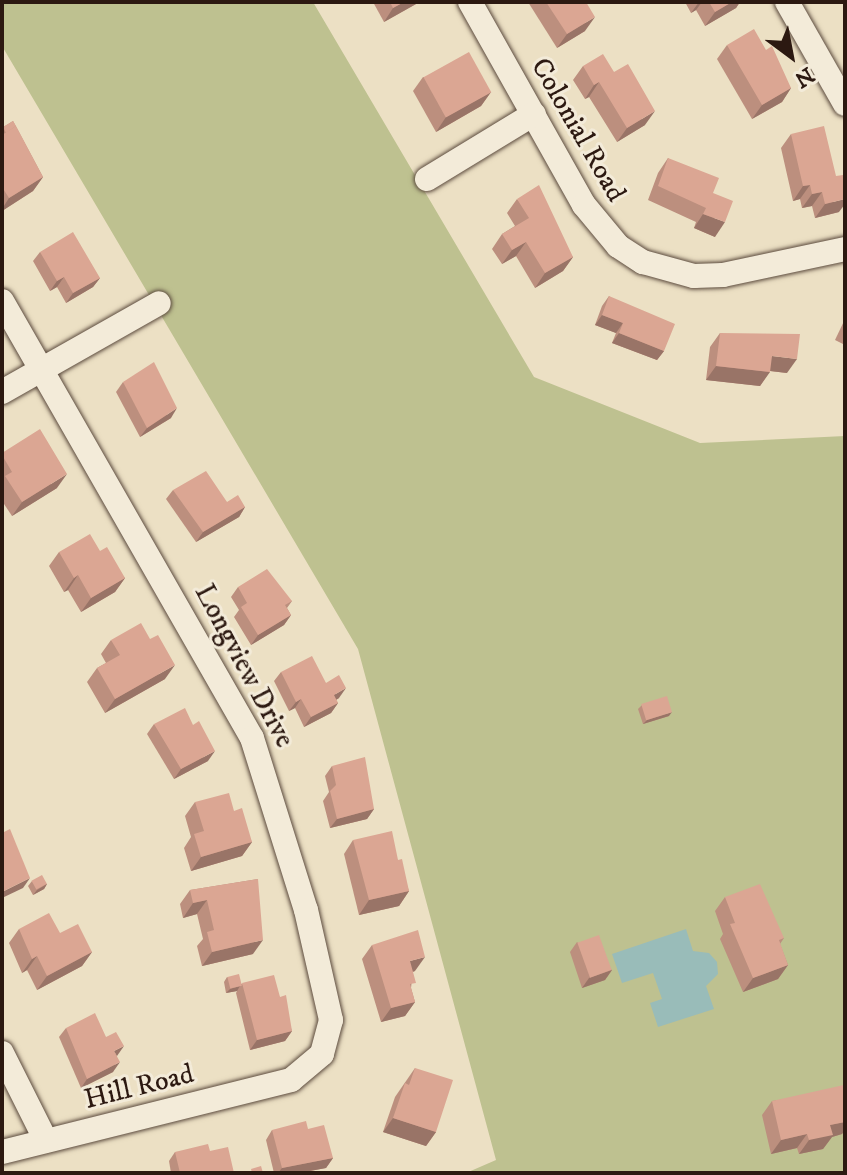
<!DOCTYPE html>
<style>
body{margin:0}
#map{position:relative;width:847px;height:1175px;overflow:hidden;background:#ece0c4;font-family:"IM FELL DW Pica",serif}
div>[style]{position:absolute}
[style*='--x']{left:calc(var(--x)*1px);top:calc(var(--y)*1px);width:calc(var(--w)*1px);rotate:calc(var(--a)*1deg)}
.green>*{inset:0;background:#bec190}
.water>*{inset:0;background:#99bcb9}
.roads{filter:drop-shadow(0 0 2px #5c4b3e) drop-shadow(0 0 2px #5c4b3e)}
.street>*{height:24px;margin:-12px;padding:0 12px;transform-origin:12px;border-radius:12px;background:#f3ebd9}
.wall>*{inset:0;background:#bc8f7e}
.shaded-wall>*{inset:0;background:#997467}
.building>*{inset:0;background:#dba693;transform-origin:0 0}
span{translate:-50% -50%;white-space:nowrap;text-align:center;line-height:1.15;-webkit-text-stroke:6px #f3ebd9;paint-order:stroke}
.street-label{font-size:28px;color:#2c1911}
.frame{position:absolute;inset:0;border:4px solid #2c1911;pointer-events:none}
.north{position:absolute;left:751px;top:16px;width:80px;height:80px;-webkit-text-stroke:6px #f3ebd9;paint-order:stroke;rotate:148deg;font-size:22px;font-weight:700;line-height:32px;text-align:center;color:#2c1911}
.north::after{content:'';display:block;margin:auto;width:28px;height:36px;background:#2c1911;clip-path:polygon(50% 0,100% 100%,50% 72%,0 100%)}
</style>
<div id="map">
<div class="green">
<i style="clip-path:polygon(2px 2px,313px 2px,534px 377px,700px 443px,845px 436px,845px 1173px,466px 1173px,496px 1160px,358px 649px,2px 46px)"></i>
</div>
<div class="water">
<i style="clip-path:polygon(686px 929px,693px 951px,709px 953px,717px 962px,718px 974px,706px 986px,714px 1009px,658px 1027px,650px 1003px,662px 999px,653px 973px,622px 983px,612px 954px)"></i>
</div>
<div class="roads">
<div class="street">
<i style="--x:470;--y:2;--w:233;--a:60.7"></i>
<i style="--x:584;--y:205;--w:53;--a:50.3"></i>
<i style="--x:618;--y:246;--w:30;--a:33"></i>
<i style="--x:643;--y:262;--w:53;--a:15.4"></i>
<i style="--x:694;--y:276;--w:29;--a:-2"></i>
<i style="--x:723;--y:275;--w:125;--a:-12"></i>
<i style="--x:787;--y:2;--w:117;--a:60.4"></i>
<i style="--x:427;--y:179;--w:125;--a:-31.3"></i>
<i style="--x:2;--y:301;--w:503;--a:60.23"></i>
<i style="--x:252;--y:738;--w:180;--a:72.6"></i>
<i style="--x:306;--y:910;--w:113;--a:77.2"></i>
<i style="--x:331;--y:1020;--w:35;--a:105"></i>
<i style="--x:322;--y:1054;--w:40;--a:140"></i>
<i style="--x:291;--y:1080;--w:298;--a:166"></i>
<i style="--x:2;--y:392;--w:180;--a:-29.5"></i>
<i style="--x:2;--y:1053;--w:98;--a:63.4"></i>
</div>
</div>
<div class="wall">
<i style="clip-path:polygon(373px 2px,418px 2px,416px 4px,384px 22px)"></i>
<i style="clip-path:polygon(528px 2px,586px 2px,585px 31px,557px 48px)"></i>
<i style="clip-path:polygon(685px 2px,740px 2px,736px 8px,705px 26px,696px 10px,691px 13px)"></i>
<i style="clip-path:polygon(727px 45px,791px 88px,782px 102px,752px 119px,717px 59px)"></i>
<i style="clip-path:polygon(583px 66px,614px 72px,645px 125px,617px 142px,589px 97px,585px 99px,573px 80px)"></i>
<i style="clip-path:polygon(423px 77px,491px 92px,481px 106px,436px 132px,413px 91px)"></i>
<i style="clip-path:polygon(13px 121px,43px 177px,33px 191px,2px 211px,2px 128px)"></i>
<i style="clip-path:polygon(791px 134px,839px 212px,815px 218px,812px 206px,802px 208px,800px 199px,793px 201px,781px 148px)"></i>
<i style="clip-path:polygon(668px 158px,713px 193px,715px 237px,694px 228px,696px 222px,648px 200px,658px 173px)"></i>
<i style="clip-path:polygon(517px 199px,573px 257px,563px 271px,535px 288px,516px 256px,502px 264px,492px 249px,502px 234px,515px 226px,507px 213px)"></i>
<i style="clip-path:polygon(40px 252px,100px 278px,93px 287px,66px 303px,57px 287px,50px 291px,33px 261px)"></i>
<i style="clip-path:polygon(609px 296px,664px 351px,657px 360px,612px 343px,616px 333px,595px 325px,602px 306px)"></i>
<i style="clip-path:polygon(845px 319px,845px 345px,835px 340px)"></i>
<i style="clip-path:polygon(720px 333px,787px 373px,770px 371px,760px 386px,706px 380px,710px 347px)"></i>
<i style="clip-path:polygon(123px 382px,171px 418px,140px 437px,116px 392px)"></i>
<i style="clip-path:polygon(2px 453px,57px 488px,12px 516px,2px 501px)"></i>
<i style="clip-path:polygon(173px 490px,227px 502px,245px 507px,239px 517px,196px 542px,166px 499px)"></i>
<i style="clip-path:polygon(100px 551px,125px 578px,115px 592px,81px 612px,68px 590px,64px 592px,49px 566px,59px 552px)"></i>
<i style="clip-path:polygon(238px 587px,292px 601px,287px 608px,291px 615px,284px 625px,251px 645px,234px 617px,239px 610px,231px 597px)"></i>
<i style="clip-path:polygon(111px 640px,165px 679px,105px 713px,87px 682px,97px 668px,106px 663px,101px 654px)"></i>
<i style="clip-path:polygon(281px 672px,326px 683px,339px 698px,336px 700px,338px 703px,331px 713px,304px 727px,295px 708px,289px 711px,274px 681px)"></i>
<i style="clip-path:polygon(642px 705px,669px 716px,643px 724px,638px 709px)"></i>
<i style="clip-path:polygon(154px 724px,208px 761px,174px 779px,147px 734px)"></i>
<i style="clip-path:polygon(332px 766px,374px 809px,367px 819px,330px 828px,323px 801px,329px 792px,325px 776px)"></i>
<i style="clip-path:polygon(195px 802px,234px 811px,252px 842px,242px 856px,191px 871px,184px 848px,191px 837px,185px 816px)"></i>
<i style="clip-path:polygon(353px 840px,398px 860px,409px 891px,399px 906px,359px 915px,344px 854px)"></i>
<i style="clip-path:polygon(258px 879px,253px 954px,202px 966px,197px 946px,203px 939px,197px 914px,183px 918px,180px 904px,190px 890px)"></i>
<i style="clip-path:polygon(32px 881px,47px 884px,44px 889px,33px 895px,28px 886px)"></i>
<i style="clip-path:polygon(725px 897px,784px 938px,780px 944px,788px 965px,778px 979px,743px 992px,720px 939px,723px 934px,715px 911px)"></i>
<i style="clip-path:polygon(19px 929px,60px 933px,92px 952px,82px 966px,37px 990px,27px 970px,22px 973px,9px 943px)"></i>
<i style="clip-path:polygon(577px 942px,612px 970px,605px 980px,582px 988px,570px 952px)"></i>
<i style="clip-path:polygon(372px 945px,415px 971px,413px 972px,411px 988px,415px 1002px,405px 1016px,381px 1022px,362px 959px)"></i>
<i style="clip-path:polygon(227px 977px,242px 984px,280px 997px,292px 1031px,285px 1041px,250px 1050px,236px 993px,237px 991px,226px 993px,224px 982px)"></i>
<i style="clip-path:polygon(66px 1028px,106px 1037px,117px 1056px,113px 1072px,81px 1088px,59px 1037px)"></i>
<i style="clip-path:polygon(415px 1068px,436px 1132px,426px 1146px,383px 1132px,395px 1097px)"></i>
<i style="clip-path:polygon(845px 1090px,845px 1130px,842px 1134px,832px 1137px,823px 1149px,799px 1154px,797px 1148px,771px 1154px,762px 1115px,772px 1101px)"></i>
<i style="clip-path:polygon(308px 1129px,333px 1158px,326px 1168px,299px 1173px,274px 1173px,266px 1140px,272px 1130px)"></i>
<i style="clip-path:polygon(210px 1151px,234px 1173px,171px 1173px,169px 1161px,175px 1152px)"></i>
</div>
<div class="shaded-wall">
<i style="clip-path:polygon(404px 2px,418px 2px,416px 4px,384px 22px,393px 8px)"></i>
<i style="clip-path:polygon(699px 2px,702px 2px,696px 10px,691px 13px)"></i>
<i style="clip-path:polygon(732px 2px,740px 2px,736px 8px,705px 26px,715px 12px)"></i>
<i style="clip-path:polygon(595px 17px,585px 31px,557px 48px,567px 34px)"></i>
<i style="clip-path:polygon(599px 82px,589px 97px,585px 99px,594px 85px)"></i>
<i style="clip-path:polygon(791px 88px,782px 102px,752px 119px,762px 105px)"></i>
<i style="clip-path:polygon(491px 92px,481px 106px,436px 132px,446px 117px)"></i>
<i style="clip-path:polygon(655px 111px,645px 125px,617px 142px,627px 128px)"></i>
<i style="clip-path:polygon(43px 177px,33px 191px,2px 211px,2px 209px,9px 198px)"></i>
<i style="clip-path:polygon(810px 185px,800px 199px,793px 201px,803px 186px)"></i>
<i style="clip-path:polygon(822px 192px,812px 206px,802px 208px,812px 194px)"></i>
<i style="clip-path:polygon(845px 199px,845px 204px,839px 212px,815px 218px,825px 204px)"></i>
<i style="clip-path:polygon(703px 214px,725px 222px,715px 237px,694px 228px)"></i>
<i style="clip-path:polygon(526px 242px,516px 256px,502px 264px,512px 250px)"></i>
<i style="clip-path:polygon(573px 257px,563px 271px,535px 288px,545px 273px)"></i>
<i style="clip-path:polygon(64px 277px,57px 287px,50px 291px,57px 281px)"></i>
<i style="clip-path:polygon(100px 278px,93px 287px,66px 303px,73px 293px)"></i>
<i style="clip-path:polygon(602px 315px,623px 323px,616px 333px,595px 325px)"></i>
<i style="clip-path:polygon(619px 333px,664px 351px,657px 360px,612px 343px)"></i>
<i style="clip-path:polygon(772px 356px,797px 359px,787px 373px,762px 370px)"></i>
<i style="clip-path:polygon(716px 366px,770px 372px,760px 386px,706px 380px)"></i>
<i style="clip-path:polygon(177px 408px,171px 418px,140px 437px,147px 428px)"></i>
<i style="clip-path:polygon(67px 474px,57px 488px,12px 516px,22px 502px)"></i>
<i style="clip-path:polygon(245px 507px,239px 517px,196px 542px,203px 532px)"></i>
<i style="clip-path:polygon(78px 575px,68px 590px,64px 592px,74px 578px)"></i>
<i style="clip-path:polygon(125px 578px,115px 592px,81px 612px,91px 598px)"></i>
<i style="clip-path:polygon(291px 615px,284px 625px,251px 645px,258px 635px)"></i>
<i style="clip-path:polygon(175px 665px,165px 679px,105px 713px,115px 699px)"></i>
<i style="clip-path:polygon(346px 688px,339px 698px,327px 705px,334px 695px)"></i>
<i style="clip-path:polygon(301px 699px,295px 708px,289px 711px,296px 702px)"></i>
<i style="clip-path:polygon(338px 703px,331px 713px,304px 727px,311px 717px)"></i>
<i style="clip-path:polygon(672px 712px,669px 716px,643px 724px,647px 720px)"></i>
<i style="clip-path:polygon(215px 751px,208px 761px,174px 779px,181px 769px)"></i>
<i style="clip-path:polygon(374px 809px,367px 819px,330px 828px,337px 819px)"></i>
<i style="clip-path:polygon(252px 842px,242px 856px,191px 871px,201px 857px)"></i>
<i style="clip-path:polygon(30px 878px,23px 888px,2px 898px,2px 892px)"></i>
<i style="clip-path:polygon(47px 884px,44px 889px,33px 895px,37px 890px)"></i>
<i style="clip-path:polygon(409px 891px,399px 906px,359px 915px,369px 900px)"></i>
<i style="clip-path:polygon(207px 900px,197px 914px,183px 918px,193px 903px)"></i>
<i style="clip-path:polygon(263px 940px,253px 954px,202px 966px,212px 952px)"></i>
<i style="clip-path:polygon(92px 952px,82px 966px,37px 990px,47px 976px)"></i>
<i style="clip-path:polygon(37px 956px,27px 970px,22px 973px,32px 959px)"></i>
<i style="clip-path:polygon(425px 957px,415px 971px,400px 975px,410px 961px)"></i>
<i style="clip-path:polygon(788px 965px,778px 979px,743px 992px,753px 978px)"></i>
<i style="clip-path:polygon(612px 970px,605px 980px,582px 988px,589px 978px)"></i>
<i style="clip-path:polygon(240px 986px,237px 991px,226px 993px,230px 989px)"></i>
<i style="clip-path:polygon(415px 1002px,405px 1016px,381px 1022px,391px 1008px)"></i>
<i style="clip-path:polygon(292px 1031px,285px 1041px,250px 1050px,257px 1040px)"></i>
<i style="clip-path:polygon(124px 1046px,117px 1056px,114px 1051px)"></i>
<i style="clip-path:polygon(120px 1062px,113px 1072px,81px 1088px,87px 1079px)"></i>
<i style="clip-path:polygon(393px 1118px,436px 1132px,426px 1146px,383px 1132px)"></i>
<i style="clip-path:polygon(845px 1122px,845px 1130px,842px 1134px,832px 1137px,823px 1149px,799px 1154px,809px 1140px,830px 1125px)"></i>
<i style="clip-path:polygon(807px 1134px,797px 1148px,771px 1154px,781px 1140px)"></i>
<i style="clip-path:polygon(333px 1158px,326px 1168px,299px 1173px,278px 1173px,282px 1168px)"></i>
</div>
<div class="building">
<i style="clip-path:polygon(390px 2px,404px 2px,393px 8px)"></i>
<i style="clip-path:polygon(546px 2px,586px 2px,595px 17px,567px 34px)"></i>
<i style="clip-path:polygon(709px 2px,732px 2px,715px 12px)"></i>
<i style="clip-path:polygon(754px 29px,766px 50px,772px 46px,791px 88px,762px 105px,727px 45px)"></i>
<i style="left:469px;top:52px;width:46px;height:52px;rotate:61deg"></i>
<i style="clip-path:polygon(603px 54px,614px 72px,628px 64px,655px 111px,627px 128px,599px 82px,594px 85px,583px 66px)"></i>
<i style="clip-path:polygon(13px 121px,16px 126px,6px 133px,3px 127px)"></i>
<i style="clip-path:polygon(16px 126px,43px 177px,9px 198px,2px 187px,2px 135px)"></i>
<i style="clip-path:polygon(824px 126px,836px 176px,843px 175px,845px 182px,845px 199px,825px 204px,822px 192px,812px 194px,810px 185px,803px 186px,791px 134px)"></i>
<i style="clip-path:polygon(668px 158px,719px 178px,713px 193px,733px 201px,725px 222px,703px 214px,706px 208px,658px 186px)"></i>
<i style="clip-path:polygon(539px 185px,573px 257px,545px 273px,526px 242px,512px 250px,502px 234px,529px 218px,517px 199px)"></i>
<i style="clip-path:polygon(73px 232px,100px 278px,73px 293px,64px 277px,57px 281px,40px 252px)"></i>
<i style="clip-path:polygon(609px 296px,675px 324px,664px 351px,619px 333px,623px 323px,602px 315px)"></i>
<i style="clip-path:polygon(720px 333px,800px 334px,797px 359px,772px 356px,770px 372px,716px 366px)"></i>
<i style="clip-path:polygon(154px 362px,177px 408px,147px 428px,123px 382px)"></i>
<i style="clip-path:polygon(40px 429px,67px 474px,22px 502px,5px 476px,12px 472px,2px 455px,2px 453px)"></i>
<i style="clip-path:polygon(206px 471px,227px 502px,238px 495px,245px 507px,203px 532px,173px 490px)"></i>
<i style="clip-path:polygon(90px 534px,100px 551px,107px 547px,125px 578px,91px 598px,78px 575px,74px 578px,59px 552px)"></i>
<i style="clip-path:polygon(267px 569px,292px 601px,285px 605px,291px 615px,258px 635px,241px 607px,247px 603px,238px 587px)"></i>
<i style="clip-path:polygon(141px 623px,150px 639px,158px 635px,175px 665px,115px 699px,97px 668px,120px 655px,111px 640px)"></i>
<i style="clip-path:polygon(312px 656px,326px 683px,339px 675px,346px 688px,334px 695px,338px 703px,311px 717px,301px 699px,296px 702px,281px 672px)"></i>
<i style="left:667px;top:696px;width:17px;height:27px;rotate:73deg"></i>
<i style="clip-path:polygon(185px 708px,193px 725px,199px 721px,215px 751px,181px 769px,154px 724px)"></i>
<i style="clip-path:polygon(365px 757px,374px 809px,337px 819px,330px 791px,336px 785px,332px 766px)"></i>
<i style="clip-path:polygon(229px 793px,234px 811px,242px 808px,252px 842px,201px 857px,194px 834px,204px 831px,195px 802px)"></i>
<i style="clip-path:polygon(10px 829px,30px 878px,2px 892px,2px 833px)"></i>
<i style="clip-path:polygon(392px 831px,398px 860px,402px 859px,409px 891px,369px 900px,353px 840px)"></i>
<i style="left:42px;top:875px;width:10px;height:12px;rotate:61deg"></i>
<i style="clip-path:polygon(258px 879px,263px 940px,212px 952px,207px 932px,214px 930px,207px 900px,193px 903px,190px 890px)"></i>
<i style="clip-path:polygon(760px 884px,784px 938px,779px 940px,788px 965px,753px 978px,730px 924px,735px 923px,725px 897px)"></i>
<i style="clip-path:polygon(49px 913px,60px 933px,78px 924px,92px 952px,47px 976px,37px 956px,32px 959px,19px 929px)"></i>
<i style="clip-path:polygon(418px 930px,425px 957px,410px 961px,416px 983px,410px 984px,415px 1002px,391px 1008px,372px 945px)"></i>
<i style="left:599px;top:935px;width:37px;height:23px;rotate:70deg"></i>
<i style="left:239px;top:974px;width:12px;height:12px;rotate:76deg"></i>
<i style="clip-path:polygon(274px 975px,280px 997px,286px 995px,292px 1031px,257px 1040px,242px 983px)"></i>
<i style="clip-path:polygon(95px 1013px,106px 1037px,116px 1032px,124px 1046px,114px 1051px,120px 1062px,87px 1079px,66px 1028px)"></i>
<i style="clip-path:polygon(415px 1068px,453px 1080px,436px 1132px,393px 1118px,405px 1083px,409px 1085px)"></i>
<i style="clip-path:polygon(844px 1085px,845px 1122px,830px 1125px,833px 1135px,809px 1140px,807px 1134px,781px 1140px,772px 1101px)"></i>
<i style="clip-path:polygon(306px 1121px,308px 1129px,324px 1125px,333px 1158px,282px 1168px,272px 1130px)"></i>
<i style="clip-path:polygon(208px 1144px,210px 1151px,228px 1147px,234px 1173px,180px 1173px,175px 1152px)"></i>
<i style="clip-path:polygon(261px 1166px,263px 1173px,252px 1173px,251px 1169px)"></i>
</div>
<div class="street-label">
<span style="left:578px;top:130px;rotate:60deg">Colonial Road</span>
<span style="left:244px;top:666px;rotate:62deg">Longview Drive</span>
<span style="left:139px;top:1087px;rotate:-14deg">Hill Road</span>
</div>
<div class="frame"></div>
<div class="north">N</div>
</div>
